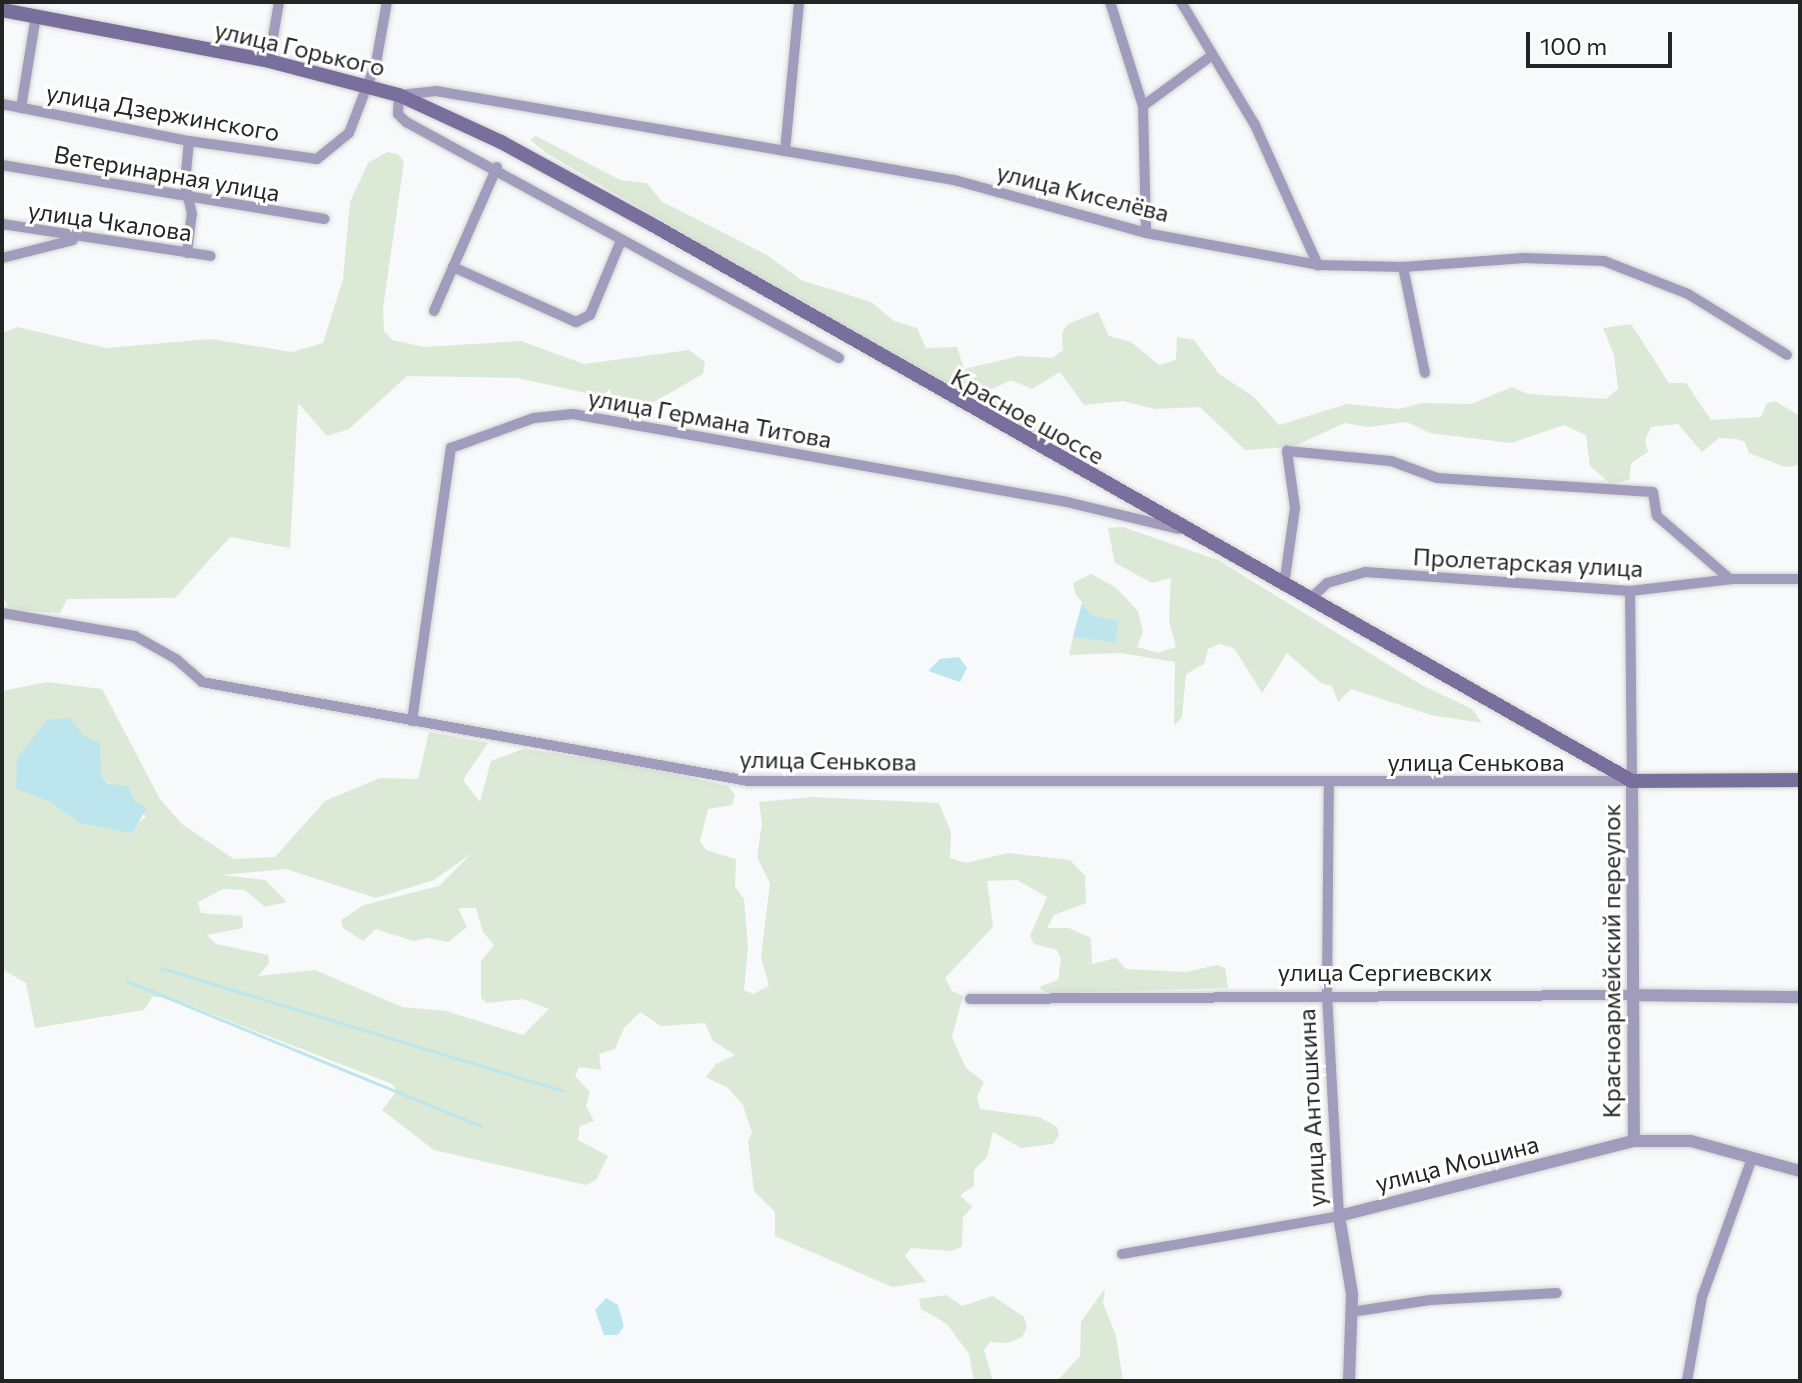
<!DOCTYPE html>
<meta charset="utf-8">
<style>
body{margin:0}
#map{position:relative;width:1802px;height:1383px;overflow:hidden;background:#f8f9fa;font-family:Commissioner,sans-serif}
div>[style]{position:absolute}
[style*='--x']{left:calc(var(--x)*1px);top:calc(var(--y)*1px);width:calc(var(--w)*1px);rotate:calc(var(--a)*1deg)}
.green>*{inset:0;background:#dbe9d6}
.water>*{inset:0;background:#bde5ee}
.stream>*{height:3px;margin:-1.5px;padding:0 1.5px;transform-origin:1.5px;border-radius:1.5px;background:#bde5ee}
.roads{filter:drop-shadow(0 0 2px #d2d3d3) drop-shadow(0 0 2px #d2d3d3)}
.minor>*{height:10px;margin:-5px;padding:0 5px;transform-origin:5px;border-radius:5px;background:#a19cbc}
.tertiary>*{height:12px;margin:-6px;padding:0 6px;transform-origin:6px;border-radius:6px;background:#a19cbc}
.secondary>*{height:14px;margin:-7px;padding:0 7px;transform-origin:7px;border-radius:7px;background:#786f9d}
span{translate:-50% -50%;white-space:nowrap;text-align:center;line-height:1.15;-webkit-text-stroke:6px #fff;paint-order:stroke}
.street-label{font-size:24px;color:#232424}
.frame{position:absolute;inset:0;border:4px solid #232424;pointer-events:none}
.scale{position:absolute;left:1526px;top:32px;width:146px;height:36px;box-sizing:border-box;border:4px solid #232424;border-top:0;padding-left:10px;font-size:24px;line-height:28px;white-space:nowrap;color:#232424;-webkit-text-stroke:6px #fff;paint-order:stroke}
</style>
<div id="map">
<div class="green">
<i style="clip-path:polygon(536px 136px,620px 180px,647px 183px,661px 201px,767px 255px,801px 280px,871px 302px,894px 321px,917px 328px,926px 348px,957px 347px,964px 369px,1019px 356px,1053px 358px,1063px 350px,1062px 333px,1068px 324px,1098px 312px,1109px 336px,1131px 342px,1159px 365px,1176px 360px,1177px 337px,1194px 340px,1219px 374px,1254px 397px,1279px 425px,1347px 404px,1399px 409px,1422px 403px,1471px 404px,1512px 387px,1528px 394px,1606px 399px,1618px 389px,1614px 355px,1603px 328px,1631px 324px,1669px 383px,1686px 383px,1711px 420px,1761px 417px,1767px 403px,1775px 401px,1800px 416px,1800px 465px,1785px 467px,1749px 453px,1745px 442px,1737px 439px,1719px 438px,1702px 452px,1678px 424px,1651px 427px,1645px 440px,1648px 452px,1631px 463px,1629px 480px,1611px 484px,1590px 466px,1586px 435px,1564px 425px,1511px 443px,1430px 433px,1407px 422px,1368px 427px,1345px 423px,1292px 447px,1245px 450px,1200px 407px,1155px 409px,1123px 401px,1084px 405px,1060px 372px,1032px 389px,1011px 380px,990px 390px,1011px 410px,1045px 429px,1048px 439px,1004px 421px,548px 154px,530px 140px)"></i>
<i style="clip-path:polygon(387px 152px,398px 154px,404px 162px,383px 308px,384px 331px,392px 340px,424px 347px,521px 341px,584px 364px,689px 350px,705px 362px,703px 374px,654px 402px,618px 400px,517px 378px,407px 376px,349px 429px,327px 436px,298px 403px,290px 548px,230px 537px,175px 598px,67px 599px,60px 613px,10px 610px,2px 595px,2px 333px,18px 327px,106px 348px,211px 339px,292px 352px,323px 343px,343px 279px,350px 202px,368px 163px)"></i>
<i style="clip-path:polygon(1123px 527px,1218px 560px,1420px 684px,1472px 709px,1482px 723px,1431px 715px,1351px 689px,1338px 702px,1332px 686px,1321px 683px,1287px 653px,1262px 693px,1234px 648px,1219px 644px,1208px 649px,1204px 664px,1186px 674px,1182px 717px,1174px 726px,1175px 662px,1121px 653px,1069px 655px,1073px 637px,1114px 643px,1119px 621px,1092px 615px,1076px 595px,1073px 583px,1091px 574px,1115px 587px,1138px 611px,1143px 632px,1137px 647px,1158px 653px,1176px 647px,1169px 620px,1171px 578px,1152px 583px,1115px 563px,1108px 528px)"></i>
<i style="clip-path:polygon(evenodd,47px 682px,102px 689px,160px 799px,183px 825px,234px 859px,275px 857px,325px 801px,380px 778px,418px 779px,429px 732px,488px 743px,463px 780px,480px 802px,491px 761px,523px 749px,624px 763px,728px 786px,735px 795px,732px 805px,708px 809px,700px 841px,706px 850px,736px 859px,735px 887px,744px 899px,748px 946px,744px 990px,753px 994px,769px 986px,761px 957px,770px 883px,757px 857px,762px 823px,759px 802px,812px 797px,939px 803px,951px 832px,950px 858px,966px 863px,1008px 853px,1070px 860px,1085px 876px,1086px 903px,1054px 915px,1047px 928px,1069px 928px,1091px 938px,1092px 964px,1116px 958px,1126px 969px,1186px 972px,1217px 965px,1225px 968px,1228px 988px,1046px 993px,1039px 987px,1058px 980px,1061px 960px,1057px 950px,1034px 944px,1030px 936px,1047px 897px,1017px 880px,987px 881px,993px 927px,945px 978px,952px 991px,963px 996px,952px 1037px,966px 1068px,984px 1082px,977px 1097px,980px 1109px,1039px 1117px,1057px 1127px,1059px 1135px,1053px 1144px,1021px 1148px,993px 1132px,987px 1157px,974px 1170px,974px 1186px,960px 1195px,972px 1207px,963px 1217px,962px 1246px,952px 1251px,911px 1248px,905px 1256px,926px 1282px,892px 1287px,775px 1236px,775px 1212px,754px 1191px,748px 1141px,752px 1133px,743px 1105px,728px 1088px,706px 1077px,716px 1064px,735px 1055px,713px 1041px,705px 1023px,661px 1026px,640px 1012px,624px 1028px,615px 1049px,599px 1054px,601px 1070px,579px 1067px,575px 1076px,590px 1092px,586px 1106px,594px 1121px,580px 1126px,578px 1140px,608px 1156px,596px 1180px,586px 1185px,434px 1150px,382px 1110px,397px 1091px,392px 1084px,168px 997px,152px 997px,144px 1010px,35px 1028px,26px 983px,2px 969px,2px 691px,47px 682px,100px 743px,102px 778px,134px 801px,146px 817px,133px 826px,80px 823px,49px 801px,100px 743px,47px 682px,471px 854px,439px 886px,364px 905px,341px 920px,343px 928px,363px 941px,376px 929px,413px 941px,428px 938px,448px 942px,467px 927px,458px 908px,476px 908px,483px 932px,494px 945px,481px 961px,481px 998px,487px 1003px,523px 999px,549px 1009px,523px 1035px,446px 1011px,402px 1007px,315px 970px,258px 976px,269px 963px,268px 955px,216px 944px,207px 935px,243px 928px,242px 916px,201px 913px,198px 902px,223px 889px,245px 890px,265px 907px,287px 902px,265px 880px,222px 875px,286px 869px,376px 898px,434px 880px,471px 854px)"></i>
<i style="clip-path:polygon(1105px 1288px,1103px 1303px,1116px 1336px,1123px 1381px,1057px 1381px,1080px 1356px,1081px 1322px)"></i>
<i style="clip-path:polygon(946px 1295px,962px 1306px,993px 1296px,1024px 1317px,1027px 1327px,1022px 1337px,1008px 1343px,990px 1342px,984px 1350px,993px 1381px,974px 1381px,969px 1354px,947px 1324px,921px 1309px,919px 1299px)"></i>
</div>
<div class="water">
<i style="clip-path:polygon(1082px 603px,1092px 615px,1119px 621px,1115px 643px,1073px 637px)"></i>
<i style="clip-path:polygon(959px 657px,967px 668px,960px 682px,928px 671px,940px 659px)"></i>
<i style="clip-path:polygon(70px 718px,84px 736px,100px 743px,102px 778px,109px 784px,128px 786px,134px 801px,147px 808px,132px 833px,80px 823px,49px 801px,16px 789px,17px 758px,47px 720px)"></i>
<i style="clip-path:polygon(606px 1298px,618px 1305px,624px 1326px,618px 1335px,604px 1335px,595px 1310px)"></i>
</div>
<div class="stream">
<i style="--x:161;--y:968;--w:420;--a:17"></i>
<i style="--x:127;--y:981;--w:382;--a:22.3"></i>
</div>
<div class="roads">
<div class="minor">
<i style="--x:1110;--y:2;--w:109;--a:72.4"></i>
<i style="--x:1143;--y:106;--w:127;--a:88.6"></i>
<i style="--x:1181;--y:2;--w:144;--a:59"></i>
<i style="--x:1255;--y:125;--w:154;--a:65.8"></i>
<i style="--x:269;--y:61;--w:60;--a:-80.4"></i>
<i style="--x:2;--y:104;--w:191;--a:11.2"></i>
<i style="--x:189;--y:141;--w:129;--a:8"></i>
<i style="--x:317;--y:159;--w:41;--a:-39.1"></i>
<i style="--x:349;--y:133;--w:75;--a:-68.9"></i>
<i style="--x:376;--y:63;--w:62;--a:-79.8"></i>
<i style="--x:1143;--y:106;--w:84;--a:-36.3"></i>
<i style="--x:21;--y:108;--w:94;--a:-80.8"></i>
<i style="--x:785;--y:151;--w:150;--a:-84.6"></i>
<i style="--x:2;--y:165;--w:327;--a:9.5"></i>
<i style="--x:497;--y:167;--w:109;--a:113.7"></i>
<i style="--x:453;--y:267;--w:135;--a:24.1"></i>
<i style="--x:576;--y:322;--w:16;--a:-27"></i>
<i style="--x:590;--y:315;--w:78;--a:-67.4"></i>
<i style="--x:2;--y:224;--w:211;--a:8.7"></i>
<i style="--x:187;--y:253;--w:39;--a:-83"></i>
<i style="--x:192;--y:214;--w:32;--a:-103"></i>
<i style="--x:185;--y:183;--w:42;--a:-84.6"></i>
<i style="--x:2;--y:258;--w:73;--a:-14.2"></i>
<i style="--x:1403;--y:267;--w:108;--a:78.3"></i>
<i style="--x:434;--y:311;--w:48;--a:-66.6"></i>
<i style="--x:839;--y:358;--w:493;--a:-151.4"></i>
<i style="--x:406;--y:122;--w:11;--a:-135"></i>
<i style="--x:398;--y:114;--w:19;--a:-87"></i>
<i style="--x:399;--y:95;--w:37;--a:-6"></i>
<i style="--x:436;--y:91;--w:526;--a:9.75"></i>
<i style="--x:954;--y:180;--w:199;--a:15.4"></i>
<i style="--x:1146;--y:233;--w:175;--a:10.5"></i>
<i style="--x:1318;--y:265;--w:85;--a:1.3"></i>
<i style="--x:1403;--y:267;--w:122;--a:-4.2"></i>
<i style="--x:1525;--y:258;--w:79;--a:2.2"></i>
<i style="--x:1604;--y:261;--w:90;--a:21.4"></i>
<i style="--x:1688;--y:294;--w:116;--a:31.6"></i>
<i style="--x:1284;--y:585;--w:78;--a:-81.9"></i>
<i style="--x:1295;--y:508;--w:58;--a:-98"></i>
<i style="--x:1287;--y:451;--w:104;--a:5.5"></i>
<i style="--x:1391;--y:461;--w:49;--a:20.3"></i>
<i style="--x:1437;--y:478;--w:216;--a:3.7"></i>
<i style="--x:1653;--y:492;--w:24;--a:81"></i>
<i style="--x:1657;--y:516;--w:96;--a:40.8"></i>
<i style="--x:1310;--y:599;--w:23;--a:-43"></i>
<i style="--x:1327;--y:583;--w:40;--a:-16"></i>
<i style="--x:1365;--y:572;--w:266;--a:4.1"></i>
<i style="--x:1630;--y:591;--w:103;--a:-6.7"></i>
<i style="--x:1732;--y:579;--w:68;--a:0"></i>
<i style="--x:2;--y:613;--w:135;--a:9.8"></i>
<i style="--x:135;--y:636;--w:47;--a:29.3"></i>
<i style="--x:176;--y:659;--w:35;--a:41"></i>
<i style="--x:202;--y:682;--w:555;--a:10.28"></i>
<i style="--x:748;--y:781;--w:884;--a:0"></i>
<i style="--x:1632;--y:781;--w:190;--a:-90.6"></i>
<i style="--x:412;--y:721;--w:276;--a:-81.9"></i>
<i style="--x:451;--y:448;--w:88;--a:-19.9"></i>
<i style="--x:534;--y:418;--w:39;--a:-6"></i>
<i style="--x:573;--y:414;--w:502;--a:10.1"></i>
<i style="--x:1067;--y:502;--w:115;--a:13.6"></i>
<i style="--x:970;--y:999;--w:662;--a:-0.35"></i>
<i style="--x:1122;--y:1254;--w:220;--a:-9.9"></i>
<i style="--x:1339;--y:1216;--w:223;--a:-93.1"></i>
<i style="--x:1327;--y:993;--w:210;--a:-89.5"></i>
<i style="--x:1351;--y:1312;--w:80;--a:-8.6"></i>
<i style="--x:1430;--y:1300;--w:127;--a:-3.2"></i>
<i style="--x:1687;--y:1381;--w:85;--a:-79.9"></i>
<i style="--x:1702;--y:1297;--w:148;--a:-70.2"></i>
</div>
<div class="tertiary">
<i style="--x:1632;--y:781;--w:360;--a:89.7"></i>
<i style="--x:1632;--y:995;--w:168;--a:0.7"></i>
<i style="--x:1349;--y:1381;--w:87;--a:-88"></i>
<i style="--x:1352;--y:1294;--w:79;--a:-99.5"></i>
<i style="--x:1339;--y:1216;--w:304;--a:-14.3"></i>
<i style="--x:1634;--y:1141;--w:57;--a:0"></i>
<i style="--x:1691;--y:1141;--w:113;--a:15.4"></i>
</div>
<div class="secondary">
<i style="--x:2;--y:10;--w:272;--a:10.8"></i>
<i style="--x:269;--y:61;--w:134;--a:14.7"></i>
<i style="--x:399;--y:95;--w:112;--a:24.7"></i>
<i style="--x:501;--y:142;--w:171;--a:28.7"></i>
<i style="--x:651;--y:224;--w:1128;--a:29.59"></i>
<i style="--x:1632;--y:781;--w:168;--a:-0.3"></i>
</div>
</div>
<div class="street-label">
<span style="left:300px;top:48px;rotate:13deg">улица Горького</span>
<span style="left:163px;top:112px;rotate:10deg">улица Дзержинского</span>
<span style="left:167px;top:173px;rotate:10deg">Ветеринарная улица</span>
<span style="left:1083px;top:192px;rotate:14deg">улица Киселёва</span>
<span style="left:110px;top:221px;rotate:8deg">улица Чкалова</span>
<span style="left:1028px;top:416px;rotate:29deg">Красное шоссе</span>
<span style="left:710px;top:418px;rotate:10deg">улица Германа Титова</span>
<span style="left:1528px;top:562px;rotate:3deg">Пролетарская улица</span>
<span style="left:828px;top:760px;rotate:1deg">улица Сенькова</span>
<span style="left:1476px;top:762px">улица Сенькова</span>
<span style="left:1611px;top:961px;rotate:-90deg">Красноармейский переулок</span>
<span style="left:1385px;top:972px">улица Сергиевских</span>
<span style="left:1311px;top:1108px;rotate:-93deg">улица Антошкина</span>
<span style="left:1457px;top:1163px;rotate:-14deg">улица Мошина</span>
</div>
<div class="frame"></div>
<div class="scale">100 m</div>
</div>
